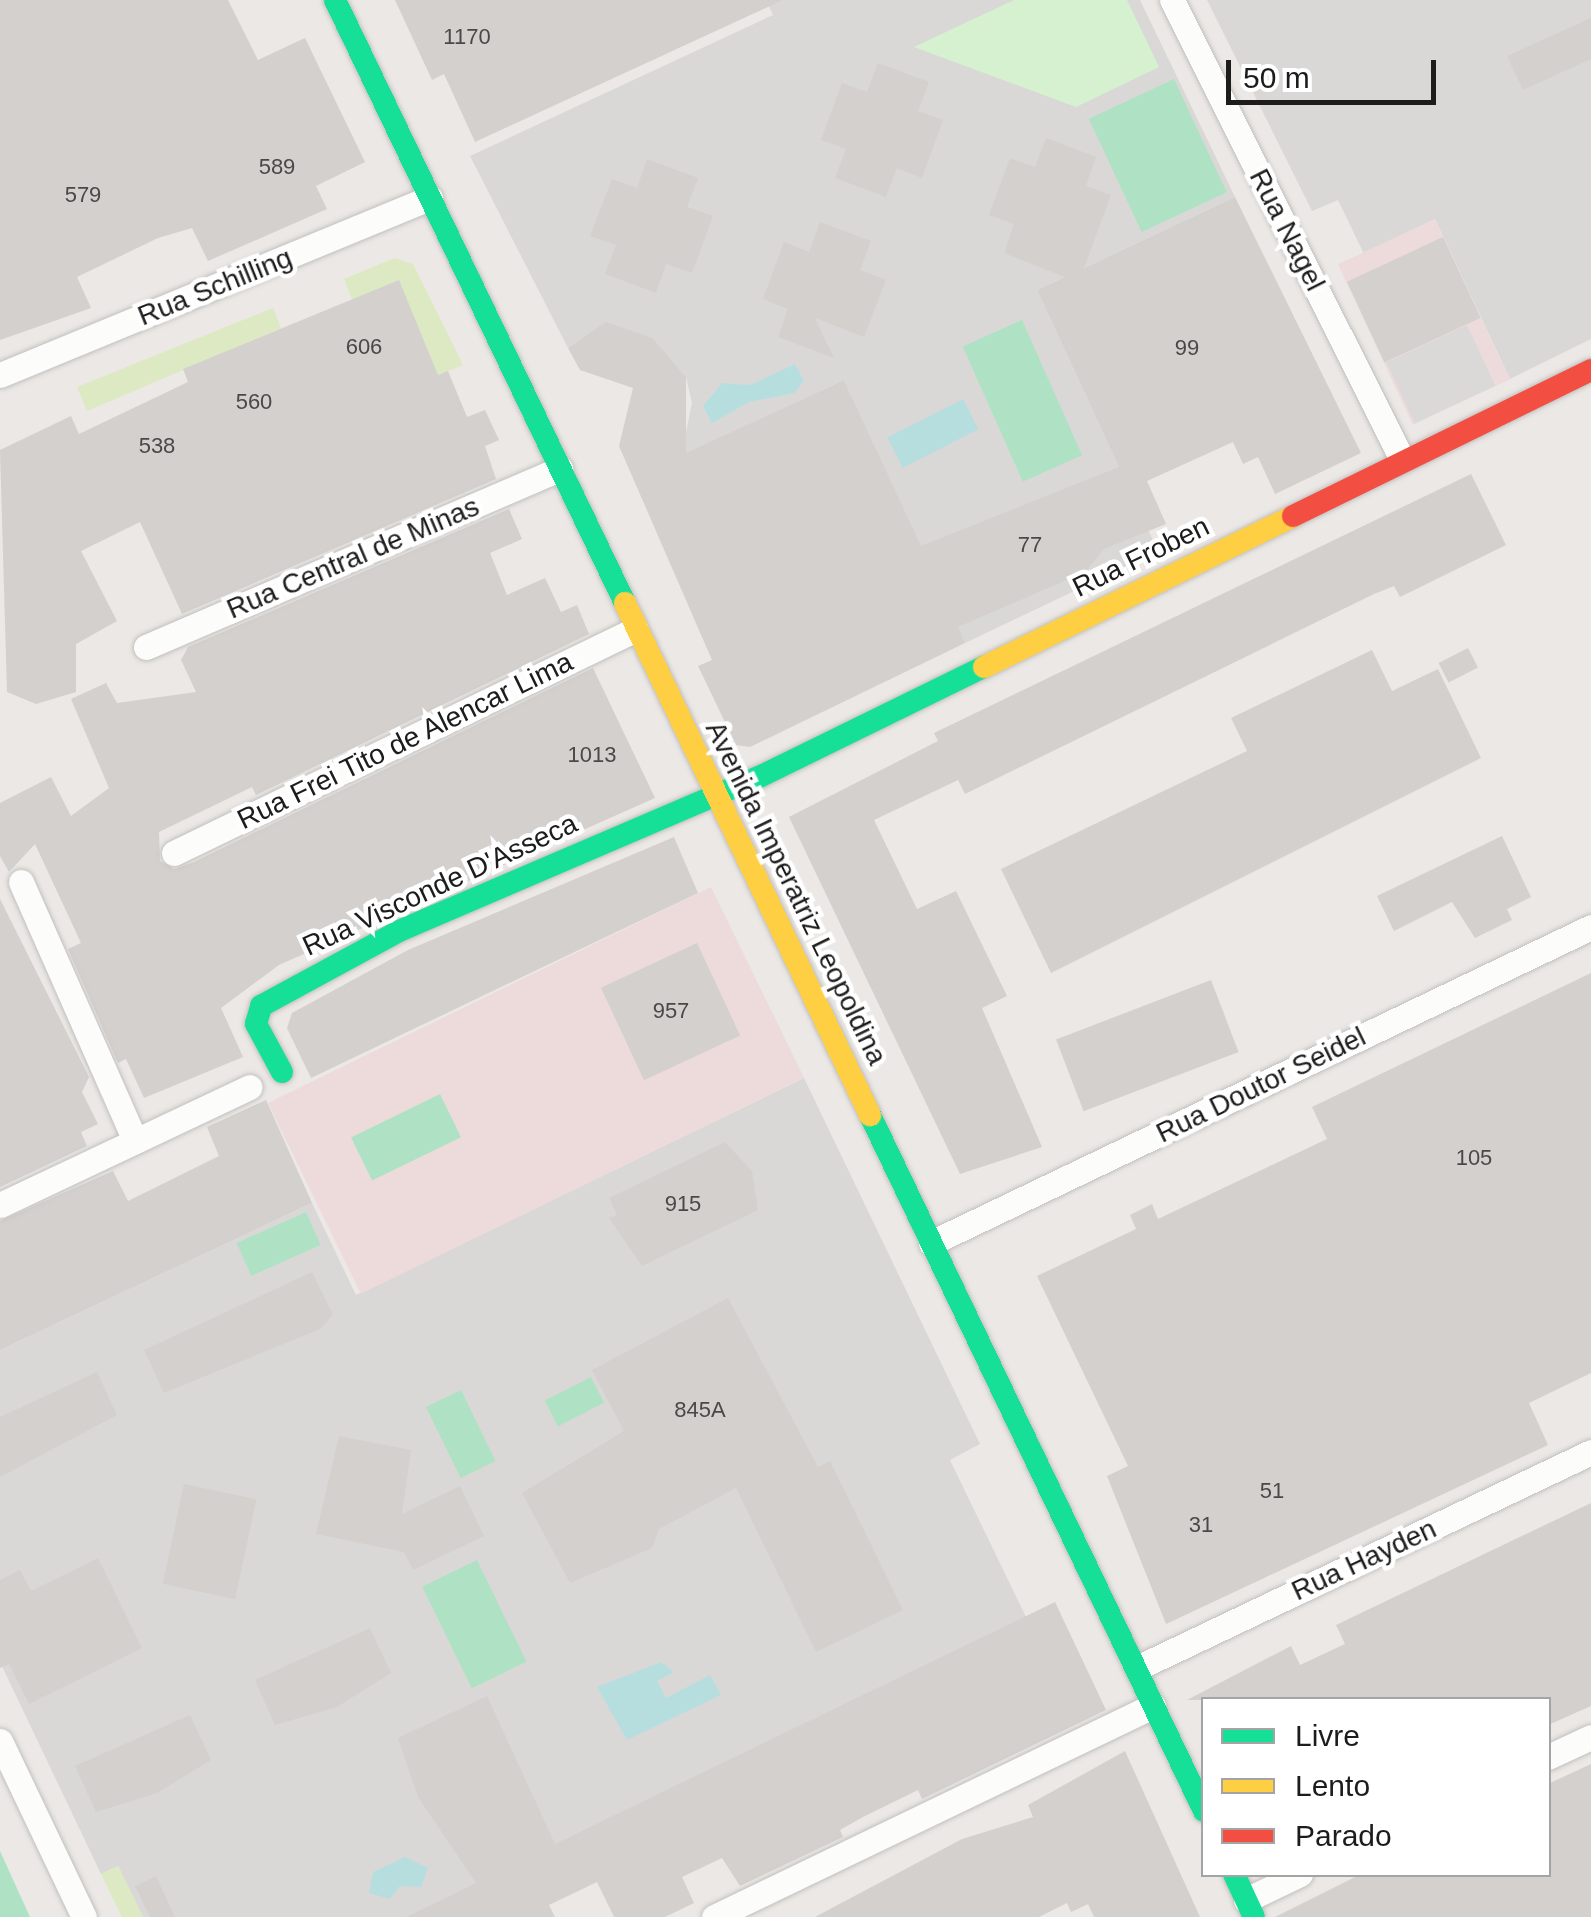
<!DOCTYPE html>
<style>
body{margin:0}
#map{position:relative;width:1591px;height:1917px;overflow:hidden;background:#ebe8e5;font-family:Helvetica,sans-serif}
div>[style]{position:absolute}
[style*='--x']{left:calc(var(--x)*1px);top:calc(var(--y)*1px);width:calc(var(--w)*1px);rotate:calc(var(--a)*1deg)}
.residential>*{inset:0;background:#dad8d6}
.commercial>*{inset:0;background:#eddbdc;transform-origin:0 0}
.grass>*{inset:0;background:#dde9c2}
.park>*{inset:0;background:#d5f1cf}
.pitch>*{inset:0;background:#afe2c4;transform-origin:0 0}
.parking>*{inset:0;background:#dbd9d8;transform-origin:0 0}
.water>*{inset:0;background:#b7dedf;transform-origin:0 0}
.building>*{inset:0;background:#d3d0cd;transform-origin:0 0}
.roads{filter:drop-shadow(0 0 2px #c2c0bf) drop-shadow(0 0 2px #c2c0bf)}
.street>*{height:25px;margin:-12.5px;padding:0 12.5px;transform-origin:12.5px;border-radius:12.5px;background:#fcfcfb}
.fast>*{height:22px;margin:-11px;padding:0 11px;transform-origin:11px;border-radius:11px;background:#16e098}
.slow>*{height:22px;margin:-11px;padding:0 11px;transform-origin:11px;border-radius:11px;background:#ffcf43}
.jam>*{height:22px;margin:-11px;padding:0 11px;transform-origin:11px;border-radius:11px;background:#f24e42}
span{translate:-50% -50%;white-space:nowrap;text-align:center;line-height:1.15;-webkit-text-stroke:9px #fff;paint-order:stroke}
.number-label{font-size:22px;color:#4a4948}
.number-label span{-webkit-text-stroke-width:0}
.street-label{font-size:28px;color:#1c1c1c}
.legend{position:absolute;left:1201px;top:1697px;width:350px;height:180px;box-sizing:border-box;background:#fff;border:2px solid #a4a4a4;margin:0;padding:12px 18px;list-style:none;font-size:30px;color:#1c1c1c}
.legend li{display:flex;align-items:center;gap:20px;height:50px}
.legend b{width:50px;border:2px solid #a4a4a4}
.scale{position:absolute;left:1226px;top:60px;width:210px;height:45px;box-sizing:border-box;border:5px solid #1c1c1c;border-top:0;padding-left:12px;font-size:30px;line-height:35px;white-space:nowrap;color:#1c1c1c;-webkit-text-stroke:8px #fff;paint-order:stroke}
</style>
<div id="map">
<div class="residential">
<i style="clip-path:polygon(766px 0,1140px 0,1235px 197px,1037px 290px,1158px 551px,965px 643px,844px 380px,681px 456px,692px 403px,686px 377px,653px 338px,606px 323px,568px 348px,470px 156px,773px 15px)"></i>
<i style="clip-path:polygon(1207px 0,1591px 0,1591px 339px,1510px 379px,1435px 219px,1364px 254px,1338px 200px,1312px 211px)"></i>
<i style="clip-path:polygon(804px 1078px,980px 1444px,950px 1460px,1026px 1617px,407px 1917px,143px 1917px,118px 1866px,101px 1874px,0 1662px,0 1350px,312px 1203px,356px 1295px)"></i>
</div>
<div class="commercial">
<i style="left:1435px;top:219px;width:177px;height:107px;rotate:65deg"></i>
<i style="left:711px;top:887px;width:212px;height:493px;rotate:64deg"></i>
</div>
<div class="grass">
<i style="clip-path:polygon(395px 258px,413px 264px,463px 365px,438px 375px,352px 299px,344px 279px)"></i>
<i style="clip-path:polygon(273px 308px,281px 328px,87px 411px,77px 387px)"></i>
<i style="clip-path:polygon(118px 1866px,143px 1917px,122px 1917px,101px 1874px)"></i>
</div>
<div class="park">
<i style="clip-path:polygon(1014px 0,1127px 0,1159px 67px,1076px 107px,914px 47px)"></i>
</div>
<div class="pitch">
<i style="left:1174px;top:79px;width:125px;height:94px;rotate:65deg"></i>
<i style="left:1022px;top:320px;width:148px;height:65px;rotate:66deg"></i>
<i style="left:440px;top:1094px;width:48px;height:99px;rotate:64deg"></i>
<i style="left:306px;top:1212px;width:36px;height:76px;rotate:66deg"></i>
<i style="left:591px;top:1377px;width:29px;height:52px;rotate:63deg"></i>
<i style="left:461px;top:1390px;width:79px;height:39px;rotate:64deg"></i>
<i style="left:477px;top:1560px;width:113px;height:61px;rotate:64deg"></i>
<i style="clip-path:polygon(0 1851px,30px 1917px,0 1917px)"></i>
</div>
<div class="parking">
<i style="left:1467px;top:325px;width:67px;height:89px;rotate:65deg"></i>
</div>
<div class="water">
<i style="clip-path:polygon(795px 364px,804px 381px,794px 393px,749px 402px,712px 423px,703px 406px,722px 383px,750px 385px)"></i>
<i style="left:963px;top:399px;width:34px;height:85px;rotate:63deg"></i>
<i style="clip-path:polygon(661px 1662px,674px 1672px,657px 1681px,666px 1698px,710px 1675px,721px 1695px,627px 1740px,597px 1687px)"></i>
<i style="clip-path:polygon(405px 1857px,428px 1868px,421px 1887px,400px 1886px,390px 1899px,369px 1893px,373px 1872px)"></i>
</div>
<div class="building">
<i style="clip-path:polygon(0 0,228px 0,258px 60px,305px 38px,365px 162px,316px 186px,327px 209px,208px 261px,192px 228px,158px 238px,77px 277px,91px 308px,0 340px)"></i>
<i style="clip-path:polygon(395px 0,783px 0,475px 142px,444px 74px,432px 80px)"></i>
<i style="clip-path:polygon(1591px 18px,1591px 59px,1523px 90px,1507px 56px)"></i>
<i style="clip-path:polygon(878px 63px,929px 82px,918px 111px,943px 120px,922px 178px,897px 168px,886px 197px,835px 178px,846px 149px,821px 140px,842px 83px,867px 92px)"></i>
<i style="clip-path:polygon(1046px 138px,1096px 157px,1086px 186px,1111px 195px,1084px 268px,1235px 197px,1361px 453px,1275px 494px,1258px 457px,1243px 464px,1233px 442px,1147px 481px,1166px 524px,1104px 549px,1085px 572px,958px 627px,965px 643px,750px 747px,736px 745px,698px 666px,712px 660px,619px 446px,633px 388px,580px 370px,568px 348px,606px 322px,653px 338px,686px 377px,686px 453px,844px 380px,921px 546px,1119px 467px,1037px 290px,1065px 277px,1004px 253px,1014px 224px,989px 215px,1010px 158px,1035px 167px)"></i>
<i style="clip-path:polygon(647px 159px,698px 178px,687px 207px,713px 216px,692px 273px,666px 264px,656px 293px,605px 274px,616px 245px,590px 236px,612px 179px,637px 188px)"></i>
<i style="clip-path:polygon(820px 222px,871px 241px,860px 270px,886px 280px,864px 337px,815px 318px,834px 358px,778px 337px,788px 309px,763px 299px,784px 242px,809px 252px)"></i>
<i style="left:1443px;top:237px;width:89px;height:106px;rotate:65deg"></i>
<i style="clip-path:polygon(399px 280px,438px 375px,448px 371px,467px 417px,485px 410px,499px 440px,485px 446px,496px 479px,182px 614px,140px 522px,81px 551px,117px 621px,76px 644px,76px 692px,36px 704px,7px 692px,0 450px,71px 416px,79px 434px,188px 382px,183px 369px)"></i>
<i style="clip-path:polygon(1471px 474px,1506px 545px,1400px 597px,1394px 586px,1374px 594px,965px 794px,958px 780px,874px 820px,917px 909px,956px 891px,1007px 996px,982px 1008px,1042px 1147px,960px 1174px,789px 817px,938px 741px,934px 733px)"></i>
<i style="clip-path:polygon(509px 509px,522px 539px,490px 553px,507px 595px,545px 578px,561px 612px,577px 605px,589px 634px,256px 795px,252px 787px,159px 832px,160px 861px,174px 869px,194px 862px,593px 668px,655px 798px,279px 965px,221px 1008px,243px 1057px,144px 1098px,126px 1059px,118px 1063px,68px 949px,81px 943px,35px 844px,9px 872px,0 856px,0 803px,51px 777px,71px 816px,109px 788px,71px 699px,106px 683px,117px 703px,196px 692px,181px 660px,188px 647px)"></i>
<i style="left:1468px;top:648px;width:22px;height:33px;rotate:63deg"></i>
<i style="clip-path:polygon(1372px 650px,1392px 691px,1438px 669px,1481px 758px,1051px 973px,1001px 869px,1247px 751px,1231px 718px)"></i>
<i style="clip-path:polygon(1502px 836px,1531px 897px,1507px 909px,1512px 920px,1475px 938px,1452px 902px,1394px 931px,1377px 896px)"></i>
<i style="clip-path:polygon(674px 837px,698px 893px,311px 1078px,287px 1028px,292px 1013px,408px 950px)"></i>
<i style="clip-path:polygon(0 899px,89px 1077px,82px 1092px,98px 1124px,81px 1132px,87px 1146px,0 1187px)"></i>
<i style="left:697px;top:943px;width:102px;height:106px;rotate:65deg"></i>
<i style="clip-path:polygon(1591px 973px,1591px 1373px,1529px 1403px,1548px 1445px,1166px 1624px,1107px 1476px,1128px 1466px,1037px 1276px,1136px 1229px,1130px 1215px,1152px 1204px,1158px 1219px,1327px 1139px,1312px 1107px)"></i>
<i style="left:1211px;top:980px;width:77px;height:166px;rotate:69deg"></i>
<i style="clip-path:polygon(266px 1100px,312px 1203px,0 1350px,0 1221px,113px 1171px,128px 1201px,219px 1156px,207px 1127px)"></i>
<i style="clip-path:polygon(725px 1142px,752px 1171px,758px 1210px,642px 1266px,609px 1218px,617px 1215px,609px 1198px)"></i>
<i style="clip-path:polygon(312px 1272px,333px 1315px,320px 1329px,164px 1393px,144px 1350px)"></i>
<i style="clip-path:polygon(728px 1298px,818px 1467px,830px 1461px,903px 1610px,816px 1652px,736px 1488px,659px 1529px,652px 1548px,570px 1583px,522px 1493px,624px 1431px,592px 1370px)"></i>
<i style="clip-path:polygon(97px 1372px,117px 1415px,0 1477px,0 1417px)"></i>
<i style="clip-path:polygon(339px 1436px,411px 1450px,402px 1514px,460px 1486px,484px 1536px,413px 1570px,404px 1552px,316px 1534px)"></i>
<i style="left:184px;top:1484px;width:74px;height:102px;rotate:12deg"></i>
<i style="clip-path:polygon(1591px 1503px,1591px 1706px,1548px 1725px,1548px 1700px,1187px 1700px,1291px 1646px,1300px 1665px,1345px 1644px,1336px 1625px)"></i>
<i style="clip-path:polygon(98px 1558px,142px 1648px,29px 1704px,9px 1664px,0 1668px,0 1580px,20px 1570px,31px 1591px)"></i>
<i style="clip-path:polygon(1055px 1602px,1106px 1710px,922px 1799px,918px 1790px,863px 1817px,840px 1830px,843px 1837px,740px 1886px,722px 1858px,682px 1877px,694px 1903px,665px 1917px,614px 1917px,597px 1882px,549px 1905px,555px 1917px,406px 1917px,476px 1883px,418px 1797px,398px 1738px,487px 1696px,555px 1844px)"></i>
<i style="clip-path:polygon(370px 1628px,391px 1673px,337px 1707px,275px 1725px,255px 1680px)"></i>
<i style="clip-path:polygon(190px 1715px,211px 1760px,157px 1793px,96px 1812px,75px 1766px)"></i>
<i style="clip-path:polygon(1125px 1751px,1200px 1917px,1094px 1917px,1088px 1904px,1071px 1912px,1067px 1903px,1039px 1917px,815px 1917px,962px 1839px,1033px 1817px,1028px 1805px)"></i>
<i style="clip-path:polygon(1591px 1764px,1591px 1917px,1275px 1917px,1361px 1874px,1548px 1874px,1548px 1784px)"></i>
<i style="clip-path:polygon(156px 1876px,175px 1917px,150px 1917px,135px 1886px)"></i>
</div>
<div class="roads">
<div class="street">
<i style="--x:1172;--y:0;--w:514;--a:63.43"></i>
<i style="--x:0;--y:375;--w:465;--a:-22.4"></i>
<i style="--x:146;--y:647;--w:451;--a:-23.3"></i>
<i style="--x:174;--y:853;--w:513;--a:-25.87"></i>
<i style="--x:21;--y:882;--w:283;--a:66.2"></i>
<i style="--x:0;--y:1205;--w:276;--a:-25.3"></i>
<i style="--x:931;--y:1243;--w:732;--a:-25.58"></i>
<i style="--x:1137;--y:1668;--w:503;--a:-25.44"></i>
<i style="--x:0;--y:1741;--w:195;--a:64.5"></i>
<i style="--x:1548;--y:1757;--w:47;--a:-24.9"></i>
<i style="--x:1246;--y:1900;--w:60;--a:-25.7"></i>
<i style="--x:714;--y:1917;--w:487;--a:-25.7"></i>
</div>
<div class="fast">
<i style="--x:335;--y:0;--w:669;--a:64.32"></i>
<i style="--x:282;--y:1072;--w:55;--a:-118.4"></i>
<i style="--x:256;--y:1024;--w:19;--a:-74"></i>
<i style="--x:261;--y:1006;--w:157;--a:-28.5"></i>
<i style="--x:399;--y:931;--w:392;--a:-23.2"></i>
<i style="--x:759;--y:777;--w:250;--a:-26.1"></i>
<i style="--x:870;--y:1115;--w:772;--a:64.36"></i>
<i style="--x:1234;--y:1874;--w:47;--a:65.1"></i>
</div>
<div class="slow">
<i style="--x:625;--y:603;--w:568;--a:64.43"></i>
<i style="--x:984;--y:667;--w:344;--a:-26"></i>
</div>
<div class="jam">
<i style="--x:1293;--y:516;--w:332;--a:-26.1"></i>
</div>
</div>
<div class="number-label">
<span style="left:467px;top:37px">1170</span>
<span style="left:277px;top:167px">589</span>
<span style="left:83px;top:195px">579</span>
<span style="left:364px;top:347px">606</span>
<span style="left:1187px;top:348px">99</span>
<span style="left:254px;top:402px">560</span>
<span style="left:157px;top:446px">538</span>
<span style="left:1030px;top:545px">77</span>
<span style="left:592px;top:755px">1013</span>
<span style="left:671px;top:1011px">957</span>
<span style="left:1474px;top:1158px">105</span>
<span style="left:683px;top:1204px">915</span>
<span style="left:700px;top:1410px">845A</span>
<span style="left:1272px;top:1491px">51</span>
<span style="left:1201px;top:1525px">31</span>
</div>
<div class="street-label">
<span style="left:1287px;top:230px;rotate:63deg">Rua Nagel</span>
<span style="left:215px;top:287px;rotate:-22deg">Rua Schilling</span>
<span style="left:1141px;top:557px;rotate:-26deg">Rua Froben</span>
<span style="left:353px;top:558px;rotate:-23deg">Rua Central de Minas</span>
<span style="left:405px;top:741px;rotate:-26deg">Rua Frei Tito de Alencar Lima</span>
<span style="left:440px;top:885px;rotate:-25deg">Rua Visconde D'Asseca</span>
<span style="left:796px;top:893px;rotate:64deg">Avenida Imperatriz Leopoldina</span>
<span style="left:1261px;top:1085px;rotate:-26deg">Rua Doutor Seidel</span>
<span style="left:1364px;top:1560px;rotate:-25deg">Rua Hayden</span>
</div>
<ul class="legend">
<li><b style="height:12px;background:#16e098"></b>Livre</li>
<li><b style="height:12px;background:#ffcf43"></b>Lento</li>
<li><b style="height:12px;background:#f24e42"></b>Parado</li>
</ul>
<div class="scale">50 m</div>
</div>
